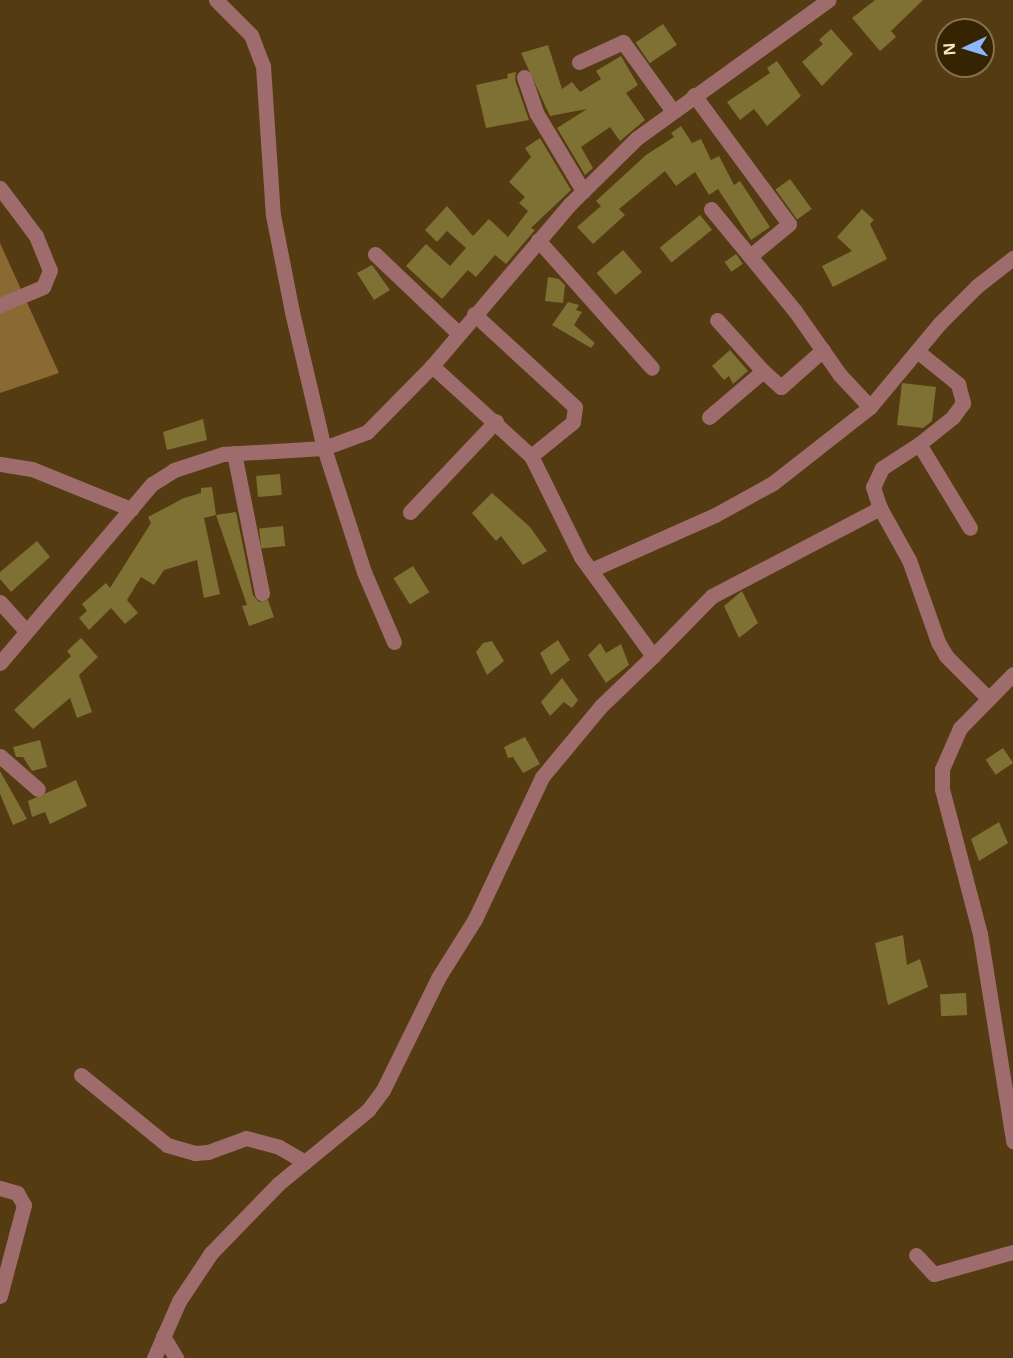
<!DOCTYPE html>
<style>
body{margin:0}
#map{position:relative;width:1013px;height:1358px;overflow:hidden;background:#543b12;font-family:"Noto Sans",sans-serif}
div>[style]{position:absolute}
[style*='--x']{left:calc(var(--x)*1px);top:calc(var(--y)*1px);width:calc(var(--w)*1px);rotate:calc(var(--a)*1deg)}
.forest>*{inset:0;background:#8b6932}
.building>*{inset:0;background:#7e7133;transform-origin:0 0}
.minor>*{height:15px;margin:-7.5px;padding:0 7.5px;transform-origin:7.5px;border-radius:7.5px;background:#9e6c6d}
span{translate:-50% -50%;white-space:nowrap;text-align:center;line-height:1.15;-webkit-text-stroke:5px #362302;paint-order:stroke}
.north{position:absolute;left:935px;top:18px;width:60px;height:60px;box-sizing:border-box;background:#362302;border:2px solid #86714e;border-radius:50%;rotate:266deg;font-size:16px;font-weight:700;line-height:24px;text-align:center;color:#fde5c0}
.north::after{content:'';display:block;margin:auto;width:21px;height:27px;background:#8bb9fc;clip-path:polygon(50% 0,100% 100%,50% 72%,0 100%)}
</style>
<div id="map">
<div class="forest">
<i style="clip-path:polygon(0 243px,59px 373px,0 393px)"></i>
</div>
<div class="building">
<i style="clip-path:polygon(875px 0,923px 0,891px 31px,896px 37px,880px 51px,852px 18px)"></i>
<i style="left:663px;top:24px;width:25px;height:33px;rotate:56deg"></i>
<i style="clip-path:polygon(831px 29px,853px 54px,822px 86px,802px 62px,823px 44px,819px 40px)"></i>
<i style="clip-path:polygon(548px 45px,562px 89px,572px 82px,580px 92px,601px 79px,596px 71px,621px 56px,638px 85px,626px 93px,645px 120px,620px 141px,610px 127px,581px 147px,593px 168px,585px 175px,557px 128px,587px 109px,550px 116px,521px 53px)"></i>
<i style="clip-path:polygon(777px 61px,801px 96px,767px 126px,754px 109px,740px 120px,727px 102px,770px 73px,767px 68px)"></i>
<i style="clip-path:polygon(516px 72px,515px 80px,529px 120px,486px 128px,476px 85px,508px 78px,507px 74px)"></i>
<i style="clip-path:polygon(681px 126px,692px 143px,701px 139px,711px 160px,719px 156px,734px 185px,740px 181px,770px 227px,751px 240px,718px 189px,709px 195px,695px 172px,676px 186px,665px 171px,619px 209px,625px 215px,593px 244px,577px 227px,601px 206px,596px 201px,646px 155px,674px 137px,671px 133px)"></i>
<i style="clip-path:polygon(540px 138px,571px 190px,531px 228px,535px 230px,506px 264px,495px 255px,476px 277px,468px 270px,442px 299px,406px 266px,426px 244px,450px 266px,466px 248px,447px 231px,437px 242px,425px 230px,447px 206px,473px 236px,489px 219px,508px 237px,528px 211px,519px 203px,525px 197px,509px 182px,531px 157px,525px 148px)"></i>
<i style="left:790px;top:179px;width:37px;height:18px;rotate:54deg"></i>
<i style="clip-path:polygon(862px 209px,874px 220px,870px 224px,887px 259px,833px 287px,822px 266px,852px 251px,837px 237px)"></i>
<i style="left:700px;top:215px;width:19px;height:52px;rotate:51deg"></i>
<i style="left:623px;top:250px;width:29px;height:35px;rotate:49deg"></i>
<i style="left:736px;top:254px;width:12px;height:14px;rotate:55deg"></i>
<i style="clip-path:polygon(372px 265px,390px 290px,374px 300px,357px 273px)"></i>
<i style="clip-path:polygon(548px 277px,559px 279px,565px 285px,563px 303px,545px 301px)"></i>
<i style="clip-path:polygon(568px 302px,579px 305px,576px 310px,582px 312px,574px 325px,595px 343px,591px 348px,552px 325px)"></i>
<i style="clip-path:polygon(730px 350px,748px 371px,733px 384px,729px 376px,724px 380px,712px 366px)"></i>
<i style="clip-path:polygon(902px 383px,936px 387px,932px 421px,923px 428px,897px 425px)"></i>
<i style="clip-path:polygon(203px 419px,207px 440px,167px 450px,163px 432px)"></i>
<i style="left:280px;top:474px;width:21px;height:24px;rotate:85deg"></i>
<i style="clip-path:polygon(212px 487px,216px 515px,204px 518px,220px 594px,204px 598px,197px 560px,164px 570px,154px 585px,141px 577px,127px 600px,138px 613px,125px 624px,111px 608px,89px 630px,79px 618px,87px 611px,82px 604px,106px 583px,110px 588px,151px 523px,148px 517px,184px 498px,201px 493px,201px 488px)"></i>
<i style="clip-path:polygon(492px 493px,530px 527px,547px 551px,523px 565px,501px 536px,496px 541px,472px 513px)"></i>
<i style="clip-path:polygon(236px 512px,253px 595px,259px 602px,268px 600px,274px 617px,249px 626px,242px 606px,247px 605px,216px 515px)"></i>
<i style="left:283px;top:526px;width:20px;height:24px;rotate:84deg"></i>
<i style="clip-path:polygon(37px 541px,50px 557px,11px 592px,0 579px,0 572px)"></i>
<i style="left:413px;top:566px;width:31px;height:23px;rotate:58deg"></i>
<i style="clip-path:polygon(742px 591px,758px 623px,739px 638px,724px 606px)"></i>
<i style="clip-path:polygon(81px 638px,98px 657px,79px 675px,92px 712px,77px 718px,70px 698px,33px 729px,14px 710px,71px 656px,67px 651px)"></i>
<i style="clip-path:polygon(558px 640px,570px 660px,551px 675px,540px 653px)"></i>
<i style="clip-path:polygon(492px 641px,504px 661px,487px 675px,476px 652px,483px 643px)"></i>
<i style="clip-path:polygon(600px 643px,606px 653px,621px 644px,629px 665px,606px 683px,588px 655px)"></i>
<i style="clip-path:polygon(562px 678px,578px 700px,572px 708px,564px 702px,550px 716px,541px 702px)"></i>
<i style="clip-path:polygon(525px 737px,540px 764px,523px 773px,513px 757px,508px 758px,504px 747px)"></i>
<i style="clip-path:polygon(40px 740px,47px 767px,32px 771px,23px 757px,16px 757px,13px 747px)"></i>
<i style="left:1003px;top:748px;width:18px;height:21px;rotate:56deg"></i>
<i style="clip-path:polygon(0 771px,27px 819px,13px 825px,0 794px)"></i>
<i style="clip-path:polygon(76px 780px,87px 806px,50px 824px,45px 812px,32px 817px,28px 801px)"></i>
<i style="clip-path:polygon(999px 822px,1008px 843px,979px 861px,971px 839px)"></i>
<i style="clip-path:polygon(903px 935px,907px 965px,920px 959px,928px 987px,888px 1005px,875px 943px)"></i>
<i style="left:966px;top:993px;width:22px;height:26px;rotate:87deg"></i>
</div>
<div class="minor">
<i style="--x:216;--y:0;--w:49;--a:45"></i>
<i style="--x:251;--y:35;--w:33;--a:69"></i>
<i style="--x:263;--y:66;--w:149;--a:86.2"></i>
<i style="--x:273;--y:215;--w:99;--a:78.9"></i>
<i style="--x:292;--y:312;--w:140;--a:76.8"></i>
<i style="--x:324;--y:448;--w:130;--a:72.1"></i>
<i style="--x:364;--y:572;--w:76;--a:66.8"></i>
<i style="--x:579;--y:62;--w:48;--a:-24.4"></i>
<i style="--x:623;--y:42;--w:84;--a:54.2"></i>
<i style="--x:524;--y:77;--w:39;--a:71"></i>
<i style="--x:537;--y:114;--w:90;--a:59.1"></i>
<i style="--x:694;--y:95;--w:160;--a:53.6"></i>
<i style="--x:789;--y:224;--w:50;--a:140.6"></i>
<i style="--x:0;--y:188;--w:60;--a:53.1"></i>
<i style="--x:36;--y:236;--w:37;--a:68"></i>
<i style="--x:50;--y:270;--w:18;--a:112"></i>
<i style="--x:43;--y:287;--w:47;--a:157.3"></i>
<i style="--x:711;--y:209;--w:132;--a:50.5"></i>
<i style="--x:795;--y:311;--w:78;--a:54.9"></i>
<i style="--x:840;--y:375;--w:44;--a:46.8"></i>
<i style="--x:538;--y:240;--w:171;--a:48.3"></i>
<i style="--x:375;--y:254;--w:115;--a:43.6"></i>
<i style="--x:474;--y:314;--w:137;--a:42.6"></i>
<i style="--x:575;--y:407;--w:15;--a:98"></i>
<i style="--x:573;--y:422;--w:54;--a:141"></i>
<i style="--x:717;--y:320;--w:69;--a:48"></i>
<i style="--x:917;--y:351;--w:53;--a:38.8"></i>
<i style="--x:958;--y:384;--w:20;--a:75"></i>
<i style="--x:963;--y:403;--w:17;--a:126"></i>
<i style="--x:953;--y:417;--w:43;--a:141.5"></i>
<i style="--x:919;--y:444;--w:44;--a:147"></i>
<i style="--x:882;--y:468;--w:21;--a:115"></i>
<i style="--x:873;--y:487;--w:22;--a:72"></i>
<i style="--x:880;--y:508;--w:60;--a:60.9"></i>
<i style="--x:909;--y:560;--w:87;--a:70.5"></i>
<i style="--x:938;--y:642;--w:16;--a:60"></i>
<i style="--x:946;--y:656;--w:58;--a:45"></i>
<i style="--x:709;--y:417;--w:71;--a:-40.4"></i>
<i style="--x:763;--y:371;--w:24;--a:42"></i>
<i style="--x:781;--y:387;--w:56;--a:-41.4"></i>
<i style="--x:919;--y:444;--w:98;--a:58.7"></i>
<i style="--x:234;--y:453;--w:143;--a:78.7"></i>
<i style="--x:0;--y:464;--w:32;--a:9"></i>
<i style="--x:32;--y:469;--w:107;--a:22"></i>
<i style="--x:410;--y:512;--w:125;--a:-46.6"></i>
<i style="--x:591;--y:570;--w:136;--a:-23.9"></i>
<i style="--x:715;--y:515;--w:66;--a:-28.9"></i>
<i style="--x:773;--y:483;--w:123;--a:-38.1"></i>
<i style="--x:870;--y:407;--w:109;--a:-50.2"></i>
<i style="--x:940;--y:323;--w:52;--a:-45"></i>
<i style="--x:977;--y:286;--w:46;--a:-37.9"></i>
<i style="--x:0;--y:602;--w:39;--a:48"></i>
<i style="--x:653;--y:656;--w:84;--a:-45.5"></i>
<i style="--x:712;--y:596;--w:190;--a:-27.6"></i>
<i style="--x:0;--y:663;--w:235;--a:-49.7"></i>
<i style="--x:152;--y:484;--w:26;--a:-32"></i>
<i style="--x:174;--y:470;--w:52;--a:-18.1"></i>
<i style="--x:223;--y:454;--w:101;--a:-3.4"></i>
<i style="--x:324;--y:448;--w:46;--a:-20.4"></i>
<i style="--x:367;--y:432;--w:93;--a:-45.4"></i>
<i style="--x:432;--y:366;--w:213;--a:-49.6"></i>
<i style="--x:570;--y:204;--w:94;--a:-44.6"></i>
<i style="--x:637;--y:138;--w:236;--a:-35.8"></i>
<i style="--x:1013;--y:674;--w:76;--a:134.5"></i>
<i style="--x:960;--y:728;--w:45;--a:113.7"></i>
<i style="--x:942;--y:769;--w:20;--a:90"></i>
<i style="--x:942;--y:789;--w:150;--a:75.3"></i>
<i style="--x:980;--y:934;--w:210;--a:80.9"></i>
<i style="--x:0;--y:756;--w:50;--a:41"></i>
<i style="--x:81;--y:1075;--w:111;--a:39.1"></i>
<i style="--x:167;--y:1145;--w:29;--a:16"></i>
<i style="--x:195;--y:1153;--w:13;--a:-4"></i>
<i style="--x:208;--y:1152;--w:40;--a:-20.2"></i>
<i style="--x:246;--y:1138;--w:34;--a:15"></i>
<i style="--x:279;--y:1147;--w:30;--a:30"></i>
<i style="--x:0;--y:1188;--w:18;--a:16"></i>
<i style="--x:17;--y:1193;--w:14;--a:60"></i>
<i style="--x:24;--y:1205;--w:94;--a:104.8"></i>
<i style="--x:916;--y:1255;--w:26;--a:47"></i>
<i style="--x:934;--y:1274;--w:82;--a:-15.6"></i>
<i style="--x:163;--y:1336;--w:26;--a:59"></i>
<i style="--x:154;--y:1358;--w:62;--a:-66.3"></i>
<i style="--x:179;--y:1301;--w:58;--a:-56.3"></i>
<i style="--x:211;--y:1253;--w:96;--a:-45.8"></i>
<i style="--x:278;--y:1184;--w:117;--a:-39.4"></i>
<i style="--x:368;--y:1110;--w:25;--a:-53"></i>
<i style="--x:383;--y:1090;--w:125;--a:-63.8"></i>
<i style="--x:438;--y:978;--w:70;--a:-57.9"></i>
<i style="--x:475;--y:919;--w:157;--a:-64.7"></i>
<i style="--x:542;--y:777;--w:92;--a:-50.3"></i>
<i style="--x:601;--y:706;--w:72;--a:-43.9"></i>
<i style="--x:653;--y:656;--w:122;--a:-126"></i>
<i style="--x:581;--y:557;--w:113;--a:-116.3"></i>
<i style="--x:531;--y:456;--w:134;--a:-137.7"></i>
</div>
<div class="north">N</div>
</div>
